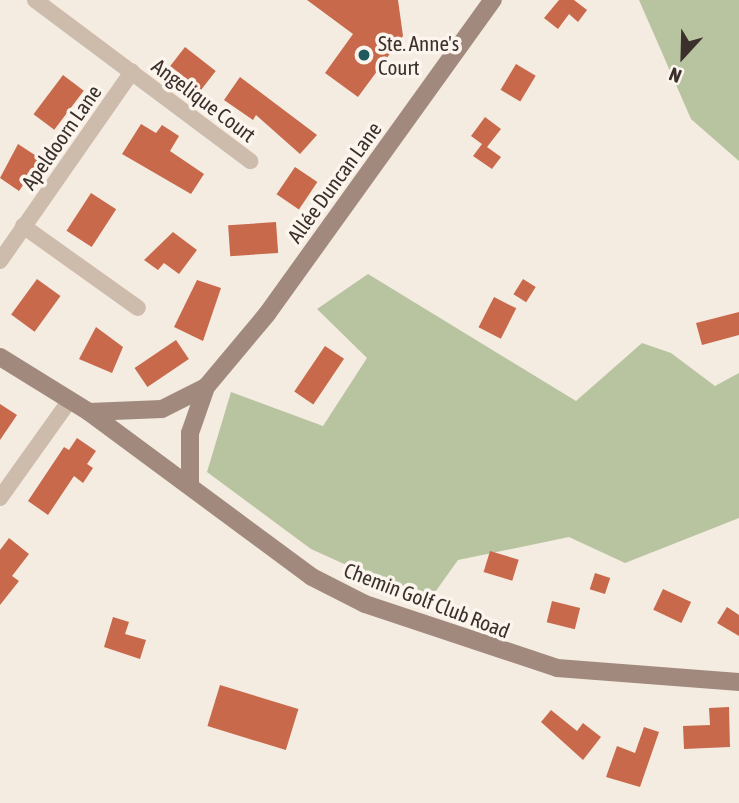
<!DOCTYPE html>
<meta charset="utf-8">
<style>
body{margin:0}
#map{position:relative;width:739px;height:803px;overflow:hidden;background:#f4ebe1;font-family:"Asap Condensed",sans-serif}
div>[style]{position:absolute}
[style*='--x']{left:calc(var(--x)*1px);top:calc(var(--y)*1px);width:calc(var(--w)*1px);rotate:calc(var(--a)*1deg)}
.green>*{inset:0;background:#b8c4a0}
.building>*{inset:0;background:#c8694b;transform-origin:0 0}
.street>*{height:16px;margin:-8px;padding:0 8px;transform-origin:8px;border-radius:8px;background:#cdbbac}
.secondary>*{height:18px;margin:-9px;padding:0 9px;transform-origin:9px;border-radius:9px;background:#a18a7d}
.dots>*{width:19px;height:19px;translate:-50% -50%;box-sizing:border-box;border:4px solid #fbf5ee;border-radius:50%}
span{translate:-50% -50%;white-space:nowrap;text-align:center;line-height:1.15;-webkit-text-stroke:7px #fbf5ee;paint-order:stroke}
.poi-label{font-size:21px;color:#3b302b}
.left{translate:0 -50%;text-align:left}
.street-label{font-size:21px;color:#3b302b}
.north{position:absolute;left:648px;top:21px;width:70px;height:70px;-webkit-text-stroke:5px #fbf5ee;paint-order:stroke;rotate:202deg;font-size:19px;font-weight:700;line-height:28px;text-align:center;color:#3b302b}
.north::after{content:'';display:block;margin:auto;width:24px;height:32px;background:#3b302b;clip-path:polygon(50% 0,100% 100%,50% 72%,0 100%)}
</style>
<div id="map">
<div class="green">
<i style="clip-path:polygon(639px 0,739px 0,739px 161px,691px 119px)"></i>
<i style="clip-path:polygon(368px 274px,576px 401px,642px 343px,671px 353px,715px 386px,739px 373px,739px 518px,625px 563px,569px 537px,458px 560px,428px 602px,311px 549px,207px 472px,231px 392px,323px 426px,367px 358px,317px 309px)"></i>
</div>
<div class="building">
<i style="clip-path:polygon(307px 0,398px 0,403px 36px,358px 97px,325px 73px,353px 34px)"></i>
<i style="clip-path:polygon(559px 0,574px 0,587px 10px,578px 22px,569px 14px,558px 29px,544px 18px)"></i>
<i style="left:185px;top:47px;width:39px;height:24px;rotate:38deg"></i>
<i style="left:516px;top:64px;width:23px;height:30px;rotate:31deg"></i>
<i style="left:63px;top:75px;width:26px;height:49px;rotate:37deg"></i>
<i style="clip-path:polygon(240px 77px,317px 135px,300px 154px,256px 115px,253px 120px,224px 100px)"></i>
<i style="clip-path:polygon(485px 117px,501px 129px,487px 147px,501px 157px,492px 169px,473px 156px,482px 144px,471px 136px)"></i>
<i style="clip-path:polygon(141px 124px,156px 133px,162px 125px,179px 136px,170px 151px,204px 174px,191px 194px,122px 154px)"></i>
<i style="clip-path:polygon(18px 144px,41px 159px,19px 191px,0 178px)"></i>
<i style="left:295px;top:167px;width:27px;height:33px;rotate:34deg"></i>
<i style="left:91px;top:193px;width:30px;height:45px;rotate:33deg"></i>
<i style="left:276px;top:222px;width:31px;height:48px;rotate:86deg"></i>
<i style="clip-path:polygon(173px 232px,197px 250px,179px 274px,164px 263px,158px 270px,144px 260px)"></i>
<i style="left:37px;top:279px;width:29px;height:44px;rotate:36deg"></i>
<i style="left:523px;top:279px;width:15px;height:18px;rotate:32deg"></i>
<i style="clip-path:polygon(197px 280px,221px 288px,203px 341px,174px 327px)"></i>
<i style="left:494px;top:297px;width:25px;height:34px;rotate:27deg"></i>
<i style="clip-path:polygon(739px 312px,739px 335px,702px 345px,696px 323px)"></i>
<i style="clip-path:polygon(96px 327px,123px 347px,112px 373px,79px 359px)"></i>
<i style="left:176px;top:340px;width:23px;height:50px;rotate:56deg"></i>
<i style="left:325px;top:346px;width:23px;height:55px;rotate:34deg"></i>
<i style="clip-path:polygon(0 404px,17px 415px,0 440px)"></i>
<i style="clip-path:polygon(77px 438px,96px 451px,87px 464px,93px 468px,83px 483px,74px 476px,48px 515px,28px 501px,64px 447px,69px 450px)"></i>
<i style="clip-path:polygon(9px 538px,29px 554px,12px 576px,19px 581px,0 605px,0 550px)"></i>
<i style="left:490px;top:551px;width:30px;height:22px;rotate:17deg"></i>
<i style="left:595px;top:573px;width:16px;height:17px;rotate:18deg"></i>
<i style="left:663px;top:589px;width:31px;height:23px;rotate:25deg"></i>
<i style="left:552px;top:601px;width:29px;height:22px;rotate:14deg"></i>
<i style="clip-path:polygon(727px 607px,739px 615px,739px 636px,717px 623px)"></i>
<i style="clip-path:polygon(113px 617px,129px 622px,125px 634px,146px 640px,140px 659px,104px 647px)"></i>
<i style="left:220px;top:685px;width:82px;height:43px;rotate:17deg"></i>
<i style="clip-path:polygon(729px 707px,730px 747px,684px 749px,683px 726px,710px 725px,709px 708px)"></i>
<i style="clip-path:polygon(551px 710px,577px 731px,583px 723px,601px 737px,583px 760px,541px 722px)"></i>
<i style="clip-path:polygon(644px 727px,659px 732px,640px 787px,606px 777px,617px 746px,635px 753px)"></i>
</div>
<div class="street">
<i style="--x:35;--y:0;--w:269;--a:36.8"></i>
<i style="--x:23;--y:226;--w:141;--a:35.5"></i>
<i style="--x:0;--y:261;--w:231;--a:-55.1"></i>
<i style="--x:0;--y:498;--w:120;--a:-54.5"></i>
</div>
<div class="secondary">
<i style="--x:0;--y:357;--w:105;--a:31.7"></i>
<i style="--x:89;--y:412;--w:277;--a:36.5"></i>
<i style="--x:312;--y:577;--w:59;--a:27"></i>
<i style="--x:365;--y:604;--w:202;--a:18.4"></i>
<i style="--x:557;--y:668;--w:183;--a:4.4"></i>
<i style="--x:89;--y:412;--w:73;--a:-2.4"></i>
<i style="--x:162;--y:409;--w:49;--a:-26.6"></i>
<i style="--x:206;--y:387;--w:95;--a:-50.1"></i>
<i style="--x:267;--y:314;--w:387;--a:-54.3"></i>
<i style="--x:190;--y:486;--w:53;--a:-90"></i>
<i style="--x:190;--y:433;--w:49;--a:-70.8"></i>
</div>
<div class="dots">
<i style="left:364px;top:55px;background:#1f5a5e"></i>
</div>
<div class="poi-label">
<span class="left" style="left:378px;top:55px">Ste. Anne's<br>Court</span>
</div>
<div class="street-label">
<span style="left:204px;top:100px;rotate:37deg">Angelique Court</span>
<span style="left:61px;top:137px;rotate:-55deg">Apeldoorn Lane</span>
<span style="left:334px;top:182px;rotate:-54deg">Allée Duncan Lane</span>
<span style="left:427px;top:600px;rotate:21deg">Chemin Golf Club Road</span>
</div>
<div class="north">N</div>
</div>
